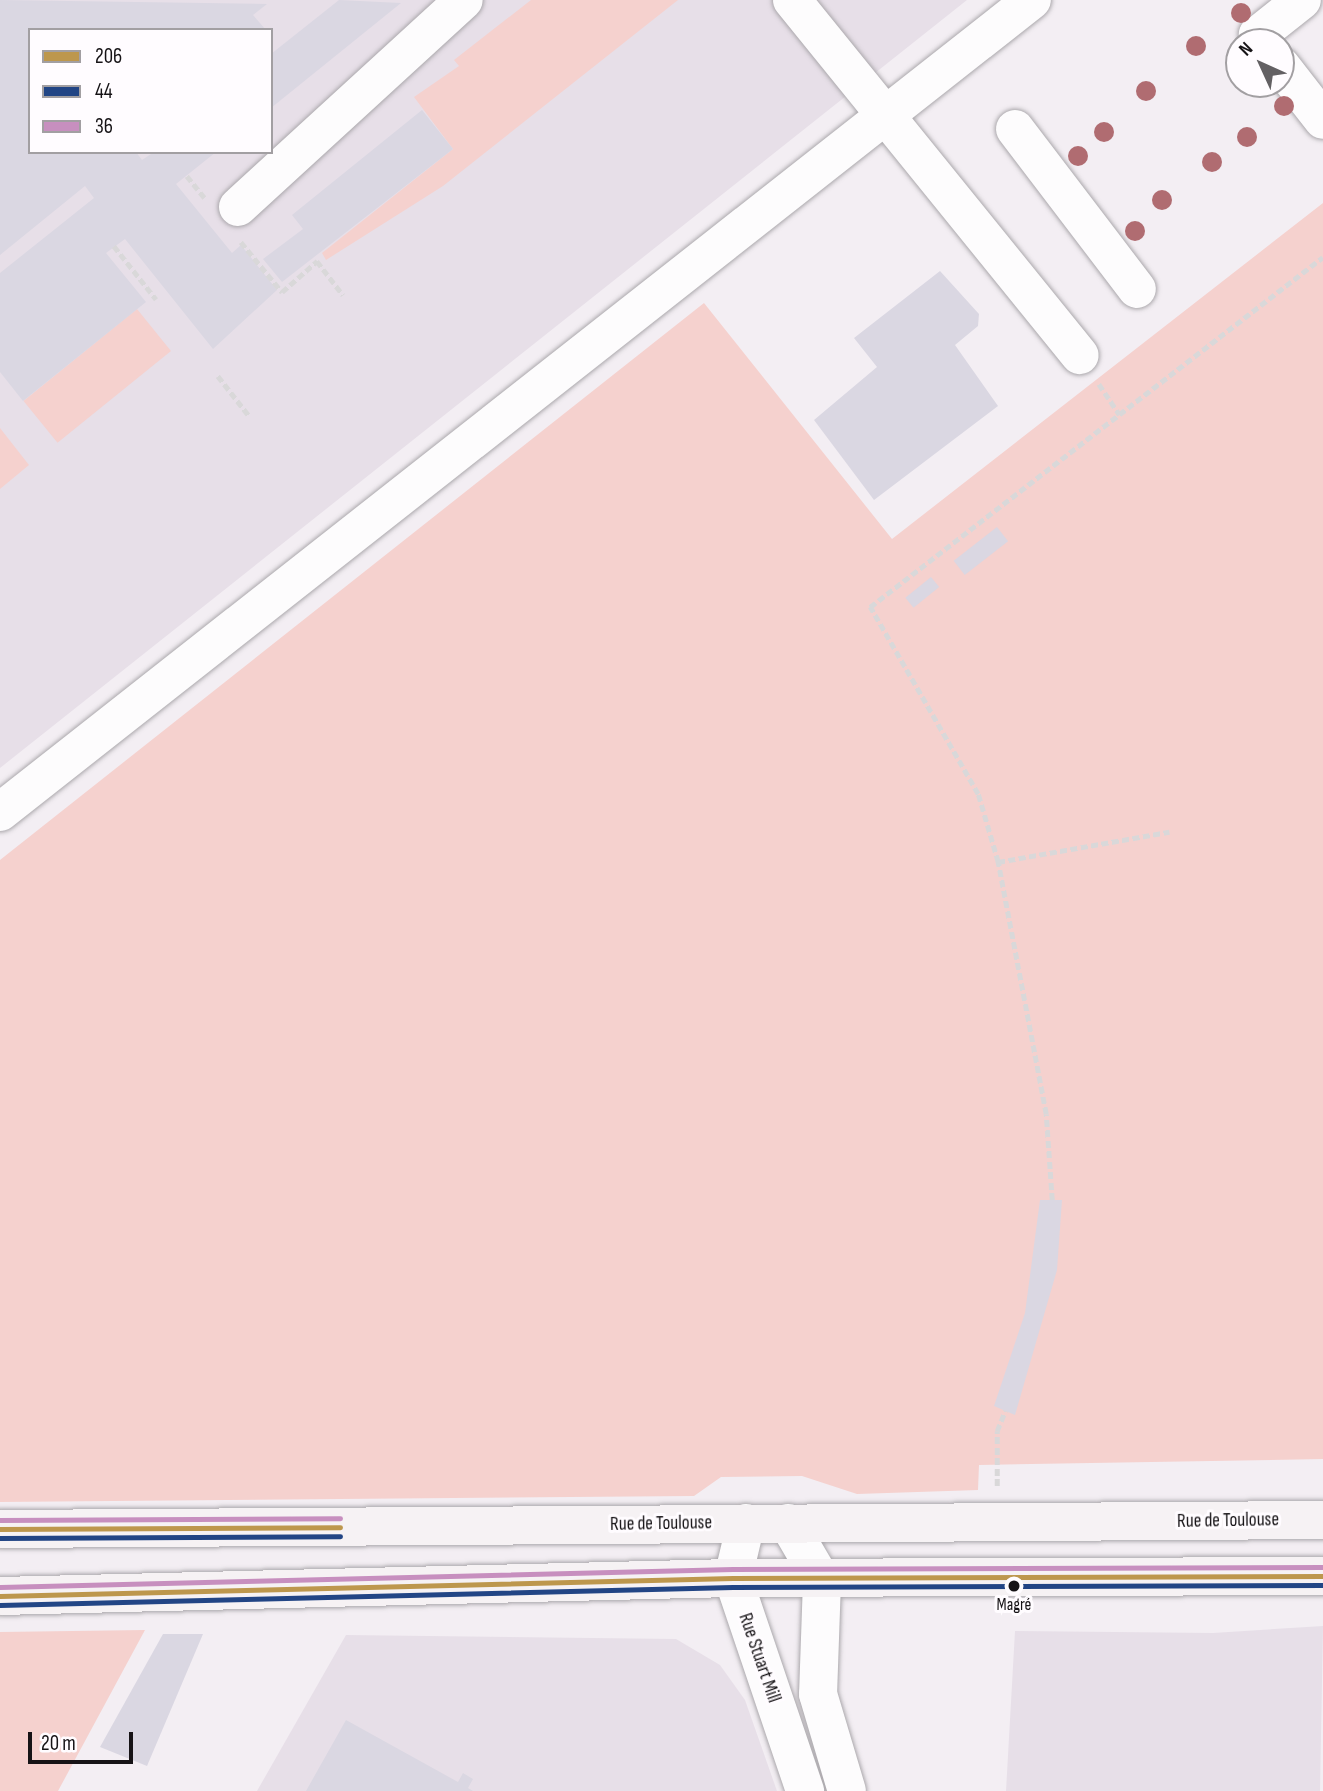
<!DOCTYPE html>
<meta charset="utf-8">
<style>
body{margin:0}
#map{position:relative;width:1323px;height:1791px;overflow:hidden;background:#f3eef3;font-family:"Sofia Sans Condensed",sans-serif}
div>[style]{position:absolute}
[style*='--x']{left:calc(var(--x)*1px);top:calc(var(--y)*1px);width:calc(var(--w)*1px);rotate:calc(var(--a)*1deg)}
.built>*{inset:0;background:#e7dfe8}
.green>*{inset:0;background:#f5d1ce;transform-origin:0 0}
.building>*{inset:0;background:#dad7e2;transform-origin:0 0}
.path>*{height:4.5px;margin-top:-2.25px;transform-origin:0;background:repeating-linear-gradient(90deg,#d9d8d9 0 7px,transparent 0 10.5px)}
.roads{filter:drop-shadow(0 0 2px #aba8ac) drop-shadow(0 0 2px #aba8ac)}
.minor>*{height:38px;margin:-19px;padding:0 19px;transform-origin:19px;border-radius:19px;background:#fdfcfd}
.major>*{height:38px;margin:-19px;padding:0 19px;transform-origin:19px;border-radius:19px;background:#f6f2f4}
.bus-1>*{height:5px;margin:-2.5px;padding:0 2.5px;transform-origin:2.5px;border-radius:2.5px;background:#bd974d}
.bus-2>*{height:5px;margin:-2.5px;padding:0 2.5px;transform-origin:2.5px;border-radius:2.5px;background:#224585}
.bus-3>*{height:5px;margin:-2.5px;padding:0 2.5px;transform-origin:2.5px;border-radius:2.5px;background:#c78fbf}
.trees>*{width:20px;height:20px;margin:-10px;border-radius:50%;background:#b06c71}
.dots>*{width:19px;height:19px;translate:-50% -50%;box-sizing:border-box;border:4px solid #fffcff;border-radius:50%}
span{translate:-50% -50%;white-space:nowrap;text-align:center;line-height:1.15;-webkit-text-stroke:6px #fffcff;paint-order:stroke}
.bus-label{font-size:17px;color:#161316}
.street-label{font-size:19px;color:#161316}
.legend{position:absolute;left:28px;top:28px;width:245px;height:126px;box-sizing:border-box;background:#fffcff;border:2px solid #a29fa2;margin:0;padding:9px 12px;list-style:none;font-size:21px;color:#161316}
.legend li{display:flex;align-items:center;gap:14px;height:35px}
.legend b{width:35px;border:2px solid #a29fa2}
.north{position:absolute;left:1225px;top:28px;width:70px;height:70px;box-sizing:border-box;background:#fffcff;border:2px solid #a29fa2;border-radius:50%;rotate:315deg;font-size:19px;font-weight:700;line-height:28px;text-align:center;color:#161316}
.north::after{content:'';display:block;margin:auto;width:24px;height:32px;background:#636063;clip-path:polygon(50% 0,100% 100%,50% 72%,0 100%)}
.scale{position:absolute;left:28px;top:1732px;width:105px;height:32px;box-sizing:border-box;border:4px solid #161316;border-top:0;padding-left:9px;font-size:21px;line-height:24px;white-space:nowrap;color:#161316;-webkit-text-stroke:5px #fffcff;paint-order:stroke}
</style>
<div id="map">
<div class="built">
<i style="clip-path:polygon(evenodd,0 0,967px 0,0 768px,0 0,30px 30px,271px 30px,271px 152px,30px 152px,30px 30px)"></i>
<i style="clip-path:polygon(1323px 1626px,1320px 1791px,1006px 1791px,1015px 1631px,1213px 1633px)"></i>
<i style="clip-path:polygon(346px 1635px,676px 1639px,720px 1665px,745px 1700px,777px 1791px,257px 1791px)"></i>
</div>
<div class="green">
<i style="clip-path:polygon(531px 0,678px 0,443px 186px,326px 260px,322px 253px,453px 149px,414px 97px,459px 66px,454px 60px)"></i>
<i style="clip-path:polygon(1323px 203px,1323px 1459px,979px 1465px,978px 1490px,857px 1494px,802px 1476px,721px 1477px,694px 1496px,0 1502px,0 860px,704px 303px,892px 539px)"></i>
<i style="left:137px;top:309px;width:54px;height:146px;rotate:51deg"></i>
<i style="clip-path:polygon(0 428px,29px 465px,0 489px)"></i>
<i style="clip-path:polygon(145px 1630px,58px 1791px,0 1791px,0 1632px)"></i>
</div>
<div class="building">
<i style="clip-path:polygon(0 0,267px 4px,253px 15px,266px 30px,30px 30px,30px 152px,136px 152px,142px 160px,154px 152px,216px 152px,176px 184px,232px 253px,241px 245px,277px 290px,213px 349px,125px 239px,106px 253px,146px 302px,23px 401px,0 372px,0 273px,94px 198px,85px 186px,0 255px)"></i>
<i style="clip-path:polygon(339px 0,401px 3px,271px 108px,271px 54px)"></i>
<i style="clip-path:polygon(422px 110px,453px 149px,282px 282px,263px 259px,303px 229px,292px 215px)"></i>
<i style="clip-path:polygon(940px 271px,979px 314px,978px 326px,955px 345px,998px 406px,874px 500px,814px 420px,877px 367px,854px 338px)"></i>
<i style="left:997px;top:527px;width:18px;height:55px;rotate:52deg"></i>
<i style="left:931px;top:577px;width:13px;height:33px;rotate:51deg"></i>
<i style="clip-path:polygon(1040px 1200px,1062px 1200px,1057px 1270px,1015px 1415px,994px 1406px,1025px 1313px)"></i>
<i style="clip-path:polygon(163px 1634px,203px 1634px,147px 1766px,100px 1747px)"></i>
<i style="clip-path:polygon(346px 1720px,458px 1782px,463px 1773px,473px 1779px,468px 1788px,473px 1791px,306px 1791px)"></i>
</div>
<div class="path">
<i style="--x:187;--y:176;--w:28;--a:51"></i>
<i style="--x:241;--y:242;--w:65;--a:50.6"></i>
<i style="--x:282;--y:292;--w:47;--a:-41.5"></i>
<i style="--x:317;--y:261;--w:43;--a:52.6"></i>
<i style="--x:114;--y:246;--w:68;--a:51.6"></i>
<i style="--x:218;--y:376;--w:52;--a:52"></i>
<i style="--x:1099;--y:384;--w:37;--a:56"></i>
<i style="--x:998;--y:862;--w:174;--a:-10"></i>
<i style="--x:1052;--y:1200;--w:86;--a:-94"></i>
<i style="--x:1046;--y:1114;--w:257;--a:-100.8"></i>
<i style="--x:998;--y:862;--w:71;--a:-106.4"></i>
<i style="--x:978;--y:794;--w:216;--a:-120"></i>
<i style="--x:870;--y:607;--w:572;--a:-37.69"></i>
<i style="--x:997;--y:1486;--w:55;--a:-90"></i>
<i style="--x:997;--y:1431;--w:22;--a:-68"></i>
</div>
<div class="roads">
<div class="minor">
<i style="--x:792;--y:0;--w:457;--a:51"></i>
<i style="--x:1263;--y:42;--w:9;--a:-126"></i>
<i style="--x:1258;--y:35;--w:56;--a:-38.5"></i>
<i style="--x:1281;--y:66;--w:68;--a:52.1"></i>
<i style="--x:1015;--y:129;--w:201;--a:52.7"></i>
<i style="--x:238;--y:207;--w:306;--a:-42.5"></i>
<i style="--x:0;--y:812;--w:1313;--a:-38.2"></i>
<i style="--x:746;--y:1523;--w:57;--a:103.3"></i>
<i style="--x:733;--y:1578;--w:225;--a:71.3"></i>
<i style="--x:788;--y:1523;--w:67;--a:59.6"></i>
<i style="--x:822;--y:1581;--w:113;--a:92"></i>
<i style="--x:818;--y:1694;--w:101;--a:73.4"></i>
</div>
<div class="major">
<i style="--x:0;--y:1529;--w:1323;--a:-0.39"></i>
<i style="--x:0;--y:1596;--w:733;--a:-1.41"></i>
<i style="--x:733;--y:1578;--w:590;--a:-0.19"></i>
</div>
</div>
<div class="bus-1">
<i style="--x:0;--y:1529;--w:340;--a:-0.3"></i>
<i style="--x:0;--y:1596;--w:733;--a:-1.41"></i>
<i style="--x:733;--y:1578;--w:590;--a:-0.19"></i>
</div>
<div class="bus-2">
<i style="--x:0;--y:1538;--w:340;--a:-0.3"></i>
<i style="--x:0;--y:1605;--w:733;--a:-1.41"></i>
<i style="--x:733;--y:1587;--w:590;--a:-0.19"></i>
</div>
<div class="bus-3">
<i style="--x:0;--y:1520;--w:340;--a:-0.3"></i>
<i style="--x:0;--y:1587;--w:733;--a:-1.41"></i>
<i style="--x:733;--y:1569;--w:590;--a:-0.19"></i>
</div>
<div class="trees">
<i style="left:1241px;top:13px"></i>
<i style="left:1196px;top:46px"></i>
<i style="left:1146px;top:91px"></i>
<i style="left:1284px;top:106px"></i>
<i style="left:1104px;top:132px"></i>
<i style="left:1247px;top:137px"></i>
<i style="left:1078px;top:156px"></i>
<i style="left:1212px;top:162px"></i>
<i style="left:1162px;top:200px"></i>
<i style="left:1135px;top:231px"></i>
</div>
<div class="dots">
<i style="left:1014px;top:1586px;background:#161316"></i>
</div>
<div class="bus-label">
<span style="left:1014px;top:1606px">Magré</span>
</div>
<div class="street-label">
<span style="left:1228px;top:1521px;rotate:-1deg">Rue de Toulouse</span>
<span style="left:661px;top:1524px;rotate:-1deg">Rue de Toulouse</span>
<span style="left:759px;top:1658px;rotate:71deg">Rue Stuart Mill</span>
</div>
<ul class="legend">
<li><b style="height:9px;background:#bd974d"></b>206</li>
<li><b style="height:9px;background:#224585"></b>44</li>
<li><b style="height:9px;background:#c78fbf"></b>36</li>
</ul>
<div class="north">N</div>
<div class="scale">20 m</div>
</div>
